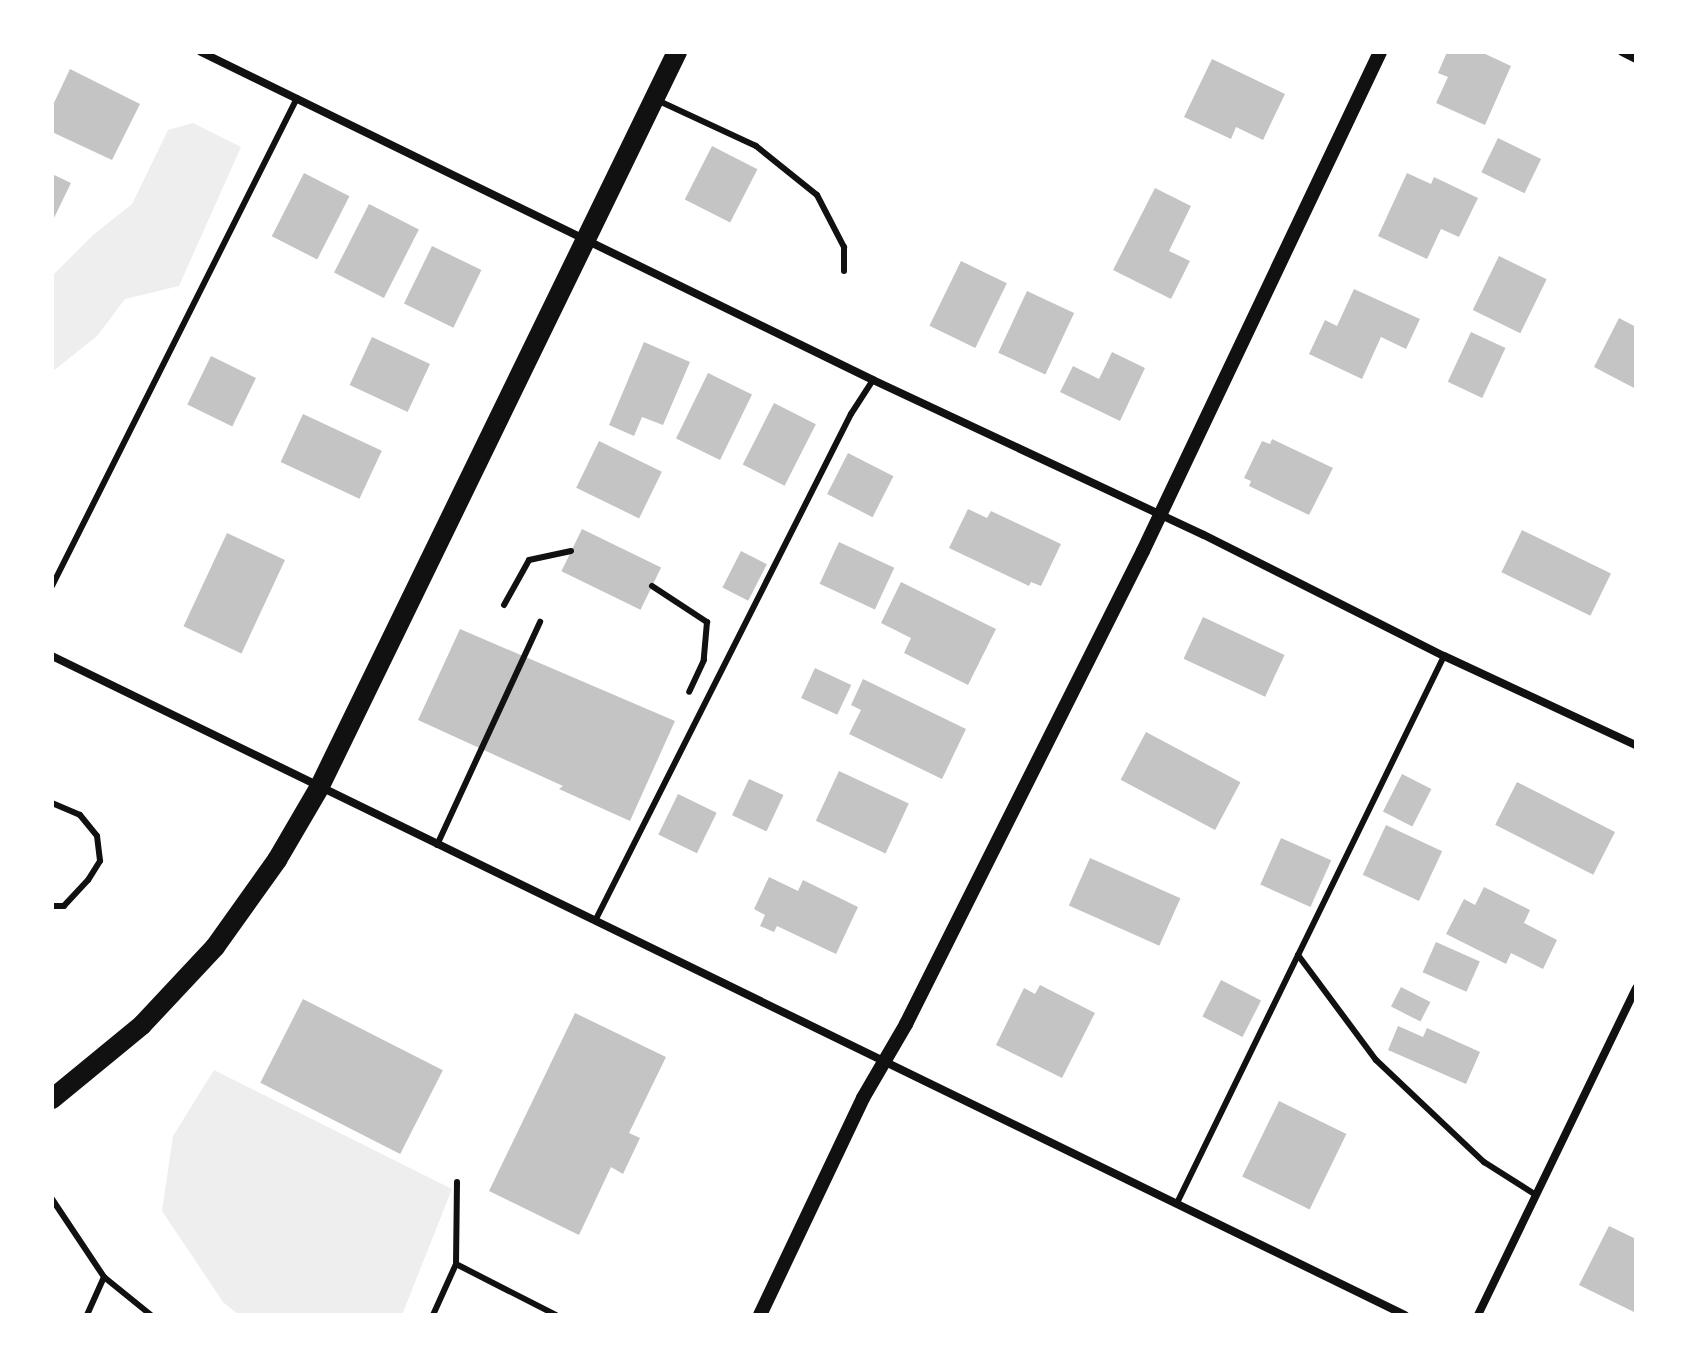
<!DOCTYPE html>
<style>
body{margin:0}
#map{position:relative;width:1688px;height:1367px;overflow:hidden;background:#fff;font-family:Montserrat,sans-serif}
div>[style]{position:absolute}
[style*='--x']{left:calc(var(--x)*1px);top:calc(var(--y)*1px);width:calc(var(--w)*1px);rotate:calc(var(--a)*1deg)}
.green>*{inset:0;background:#eee}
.building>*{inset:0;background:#c4c4c4;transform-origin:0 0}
.service>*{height:6px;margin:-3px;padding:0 3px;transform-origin:3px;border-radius:3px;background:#111}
.minor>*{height:8px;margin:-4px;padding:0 4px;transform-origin:4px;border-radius:4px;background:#111}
.tertiary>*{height:14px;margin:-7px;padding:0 7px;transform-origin:7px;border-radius:7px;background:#111}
.primary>*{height:20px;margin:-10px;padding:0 10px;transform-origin:10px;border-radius:10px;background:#111}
span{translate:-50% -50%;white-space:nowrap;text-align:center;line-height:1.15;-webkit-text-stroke:6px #fff;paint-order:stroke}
.frame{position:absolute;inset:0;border:54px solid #fff;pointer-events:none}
</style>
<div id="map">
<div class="green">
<i style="clip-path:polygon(193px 123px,241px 147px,179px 286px,125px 299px,97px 336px,52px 372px,52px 276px,93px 235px,132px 204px,168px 130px)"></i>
<i style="clip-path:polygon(214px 1070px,452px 1189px,402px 1315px,239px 1315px,223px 1302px,162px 1211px,173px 1136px)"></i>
</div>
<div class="building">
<i style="clip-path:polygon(1447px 52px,1481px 52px,1511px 66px,1485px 125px,1436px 103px,1448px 77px,1438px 73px)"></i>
<i style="clip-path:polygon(1212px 59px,1285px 94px,1263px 140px,1236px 127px,1231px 139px,1184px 117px)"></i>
<i style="clip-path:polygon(70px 69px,140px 104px,112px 160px,52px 132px,52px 107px)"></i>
<i style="left:1498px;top:138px;width:48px;height:38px;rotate:26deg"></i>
<i style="left:712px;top:146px;width:51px;height:60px;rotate:27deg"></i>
<i style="left:304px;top:173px;width:51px;height:71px;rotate:27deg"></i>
<i style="clip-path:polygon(1407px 173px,1431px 184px,1434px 177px,1478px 198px,1459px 237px,1441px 229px,1427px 259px,1378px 236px)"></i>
<i style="clip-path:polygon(52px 174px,71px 183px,52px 222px)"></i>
<i style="clip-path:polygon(1155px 188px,1191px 206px,1169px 251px,1190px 261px,1171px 299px,1113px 270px)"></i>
<i style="left:369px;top:204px;width:56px;height:77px;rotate:27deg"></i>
<i style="left:432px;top:246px;width:55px;height:64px;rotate:26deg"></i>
<i style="left:1499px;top:256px;width:53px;height:60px;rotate:26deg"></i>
<i style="left:961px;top:261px;width:51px;height:72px;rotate:26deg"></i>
<i style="clip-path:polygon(1354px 289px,1420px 319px,1406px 349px,1381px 337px,1362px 379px,1309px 354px,1325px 320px,1337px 326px)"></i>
<i style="left:1027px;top:291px;width:52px;height:68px;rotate:25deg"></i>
<i style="clip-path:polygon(1619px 318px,1636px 327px,1636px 389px,1594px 367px)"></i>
<i style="left:1471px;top:332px;width:38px;height:55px;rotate:25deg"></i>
<i style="left:372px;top:337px;width:64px;height:53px;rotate:25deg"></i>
<i style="clip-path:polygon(644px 342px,690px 362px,663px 425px,642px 417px,634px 436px,609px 425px)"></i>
<i style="clip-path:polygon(1112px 352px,1145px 368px,1120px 421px,1060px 392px,1073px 366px,1099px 379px)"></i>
<i style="left:211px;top:356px;width:50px;height:54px;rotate:26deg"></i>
<i style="left:708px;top:373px;width:49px;height:73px;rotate:26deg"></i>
<i style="left:774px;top:403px;width:47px;height:69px;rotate:27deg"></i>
<i style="left:303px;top:414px;width:87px;height:53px;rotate:25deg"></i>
<i style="clip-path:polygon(1272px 439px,1333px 468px,1309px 515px,1249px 486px,1251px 481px,1244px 478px,1262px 441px,1270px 444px)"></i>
<i style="left:599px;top:441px;width:70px;height:52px;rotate:26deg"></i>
<i style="left:848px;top:453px;width:51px;height:46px;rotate:27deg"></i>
<i style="clip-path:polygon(968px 509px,987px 518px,991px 511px,1061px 544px,1041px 586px,1031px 582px,1029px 586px,949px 548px)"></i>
<i style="left:582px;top:529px;width:88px;height:47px;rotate:26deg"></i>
<i style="left:1522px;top:530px;width:99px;height:47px;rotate:26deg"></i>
<i style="left:227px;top:533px;width:64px;height:103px;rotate:25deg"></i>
<i style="left:839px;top:542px;width:61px;height:46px;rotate:25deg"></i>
<i style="left:741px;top:551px;width:29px;height:41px;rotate:27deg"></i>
<i style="clip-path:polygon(901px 582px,996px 629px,968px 685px,904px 653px,911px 638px,881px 623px)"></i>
<i style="left:1203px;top:617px;width:90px;height:46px;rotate:25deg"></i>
<i style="clip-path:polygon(460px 629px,675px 721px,630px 821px,559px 789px,563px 786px,418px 720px)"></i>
<i style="left:815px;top:668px;width:40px;height:33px;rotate:25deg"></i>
<i style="clip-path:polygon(863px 679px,966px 729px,942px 779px,849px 734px,861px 710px,851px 705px)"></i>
<i style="left:1146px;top:732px;width:107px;height:54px;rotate:28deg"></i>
<i style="left:839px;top:771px;width:77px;height:55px;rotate:25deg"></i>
<i style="left:1402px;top:774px;width:33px;height:42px;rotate:27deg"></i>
<i style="left:749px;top:779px;width:38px;height:40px;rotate:25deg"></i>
<i style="left:1517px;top:782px;width:110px;height:48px;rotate:27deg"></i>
<i style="left:678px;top:794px;width:43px;height:45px;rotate:26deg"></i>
<i style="left:1386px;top:825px;width:62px;height:55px;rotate:25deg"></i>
<i style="left:1281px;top:838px;width:55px;height:51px;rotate:24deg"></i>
<i style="left:1090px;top:858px;width:99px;height:52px;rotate:24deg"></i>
<i style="clip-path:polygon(769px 877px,798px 891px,803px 880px,858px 907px,836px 954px,777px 926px,774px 932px,760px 926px,765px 915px,754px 909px)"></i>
<i style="clip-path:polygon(1484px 887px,1530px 910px,1524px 923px,1557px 940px,1543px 969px,1511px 953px,1506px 964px,1446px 934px,1464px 899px,1475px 905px)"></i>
<i style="left:1436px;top:942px;width:48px;height:33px;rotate:24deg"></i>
<i style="left:1221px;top:980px;width:45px;height:41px;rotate:27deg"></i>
<i style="clip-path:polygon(1040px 985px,1095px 1013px,1062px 1078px,996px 1045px,1024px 988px,1035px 994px)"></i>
<i style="left:1401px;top:987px;width:33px;height:22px;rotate:27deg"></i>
<i style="left:303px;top:999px;width:157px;height:94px;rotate:27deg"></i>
<i style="clip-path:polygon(575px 1013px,666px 1057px,629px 1133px,640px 1138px,623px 1174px,611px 1167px,579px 1235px,489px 1191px)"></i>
<i style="clip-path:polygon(1398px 1026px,1423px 1037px,1427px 1028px,1480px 1052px,1466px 1084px,1388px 1050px)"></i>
<i style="left:1279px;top:1101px;width:75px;height:84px;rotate:26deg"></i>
<i style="clip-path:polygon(1609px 1226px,1636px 1239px,1636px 1313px,1579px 1285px)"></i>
</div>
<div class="service">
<i style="--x:659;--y:101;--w:107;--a:24.9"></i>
<i style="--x:756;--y:146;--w:78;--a:38.8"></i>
<i style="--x:817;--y:195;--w:59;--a:62.6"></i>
<i style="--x:844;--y:247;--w:24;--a:90"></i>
<i style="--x:52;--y:586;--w:546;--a:-63.34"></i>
<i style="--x:652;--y:586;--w:66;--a:33.2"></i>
<i style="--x:707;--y:622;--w:38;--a:95"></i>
<i style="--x:704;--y:660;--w:35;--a:115"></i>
<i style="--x:504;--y:605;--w:51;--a:-60.9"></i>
<i style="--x:529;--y:560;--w:43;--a:-12.1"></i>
<i style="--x:52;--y:803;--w:30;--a:23"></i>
<i style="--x:80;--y:815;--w:27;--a:51"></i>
<i style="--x:97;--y:836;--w:25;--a:83"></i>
<i style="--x:100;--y:861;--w:22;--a:122"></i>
<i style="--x:88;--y:880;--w:35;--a:133"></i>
<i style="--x:64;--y:906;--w:12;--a:180"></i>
<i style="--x:437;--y:845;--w:246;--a:-65.2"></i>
<i style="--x:595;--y:921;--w:568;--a:-63.21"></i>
<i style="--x:851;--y:414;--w:40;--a:-57.1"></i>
<i style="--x:1298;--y:955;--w:131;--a:53.4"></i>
<i style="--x:1376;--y:1060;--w:149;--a:43.4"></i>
<i style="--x:1484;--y:1162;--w:62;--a:32.4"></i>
<i style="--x:52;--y:1199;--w:94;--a:56.3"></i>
<i style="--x:104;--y:1277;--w:42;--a:114.1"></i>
<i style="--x:1177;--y:1203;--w:609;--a:-63.98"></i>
<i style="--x:456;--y:1264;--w:112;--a:27"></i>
<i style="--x:104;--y:1277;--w:60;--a:39"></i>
<i style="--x:433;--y:1315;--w:56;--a:-65.7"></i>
<i style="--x:456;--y:1264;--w:82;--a:-89.3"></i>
</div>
<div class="minor">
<i style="--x:201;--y:52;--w:748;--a:26.02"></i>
<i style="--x:873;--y:380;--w:365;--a:25.1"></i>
<i style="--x:1204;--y:535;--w:269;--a:26.8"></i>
<i style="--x:1444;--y:656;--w:212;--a:24.9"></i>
<i style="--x:1622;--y:52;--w:16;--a:27"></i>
<i style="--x:52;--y:656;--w:1505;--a:25.97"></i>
<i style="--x:1478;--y:1315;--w:363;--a:-64.2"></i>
</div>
<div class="tertiary">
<i style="--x:760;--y:1315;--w:240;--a:-64.6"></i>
<i style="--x:863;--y:1098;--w:86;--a:-59.8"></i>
<i style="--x:906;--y:1024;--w:529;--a:-63.39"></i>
<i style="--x:1143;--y:551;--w:552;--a:-64.59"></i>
</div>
<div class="primary">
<i style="--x:52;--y:1099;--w:117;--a:-39.4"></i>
<i style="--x:142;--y:1025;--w:107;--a:-46.9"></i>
<i style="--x:215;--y:947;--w:107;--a:-54.5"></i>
<i style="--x:277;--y:860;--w:83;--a:-59.7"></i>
<i style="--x:319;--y:788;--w:818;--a:-64.06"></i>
</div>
<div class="frame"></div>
</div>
